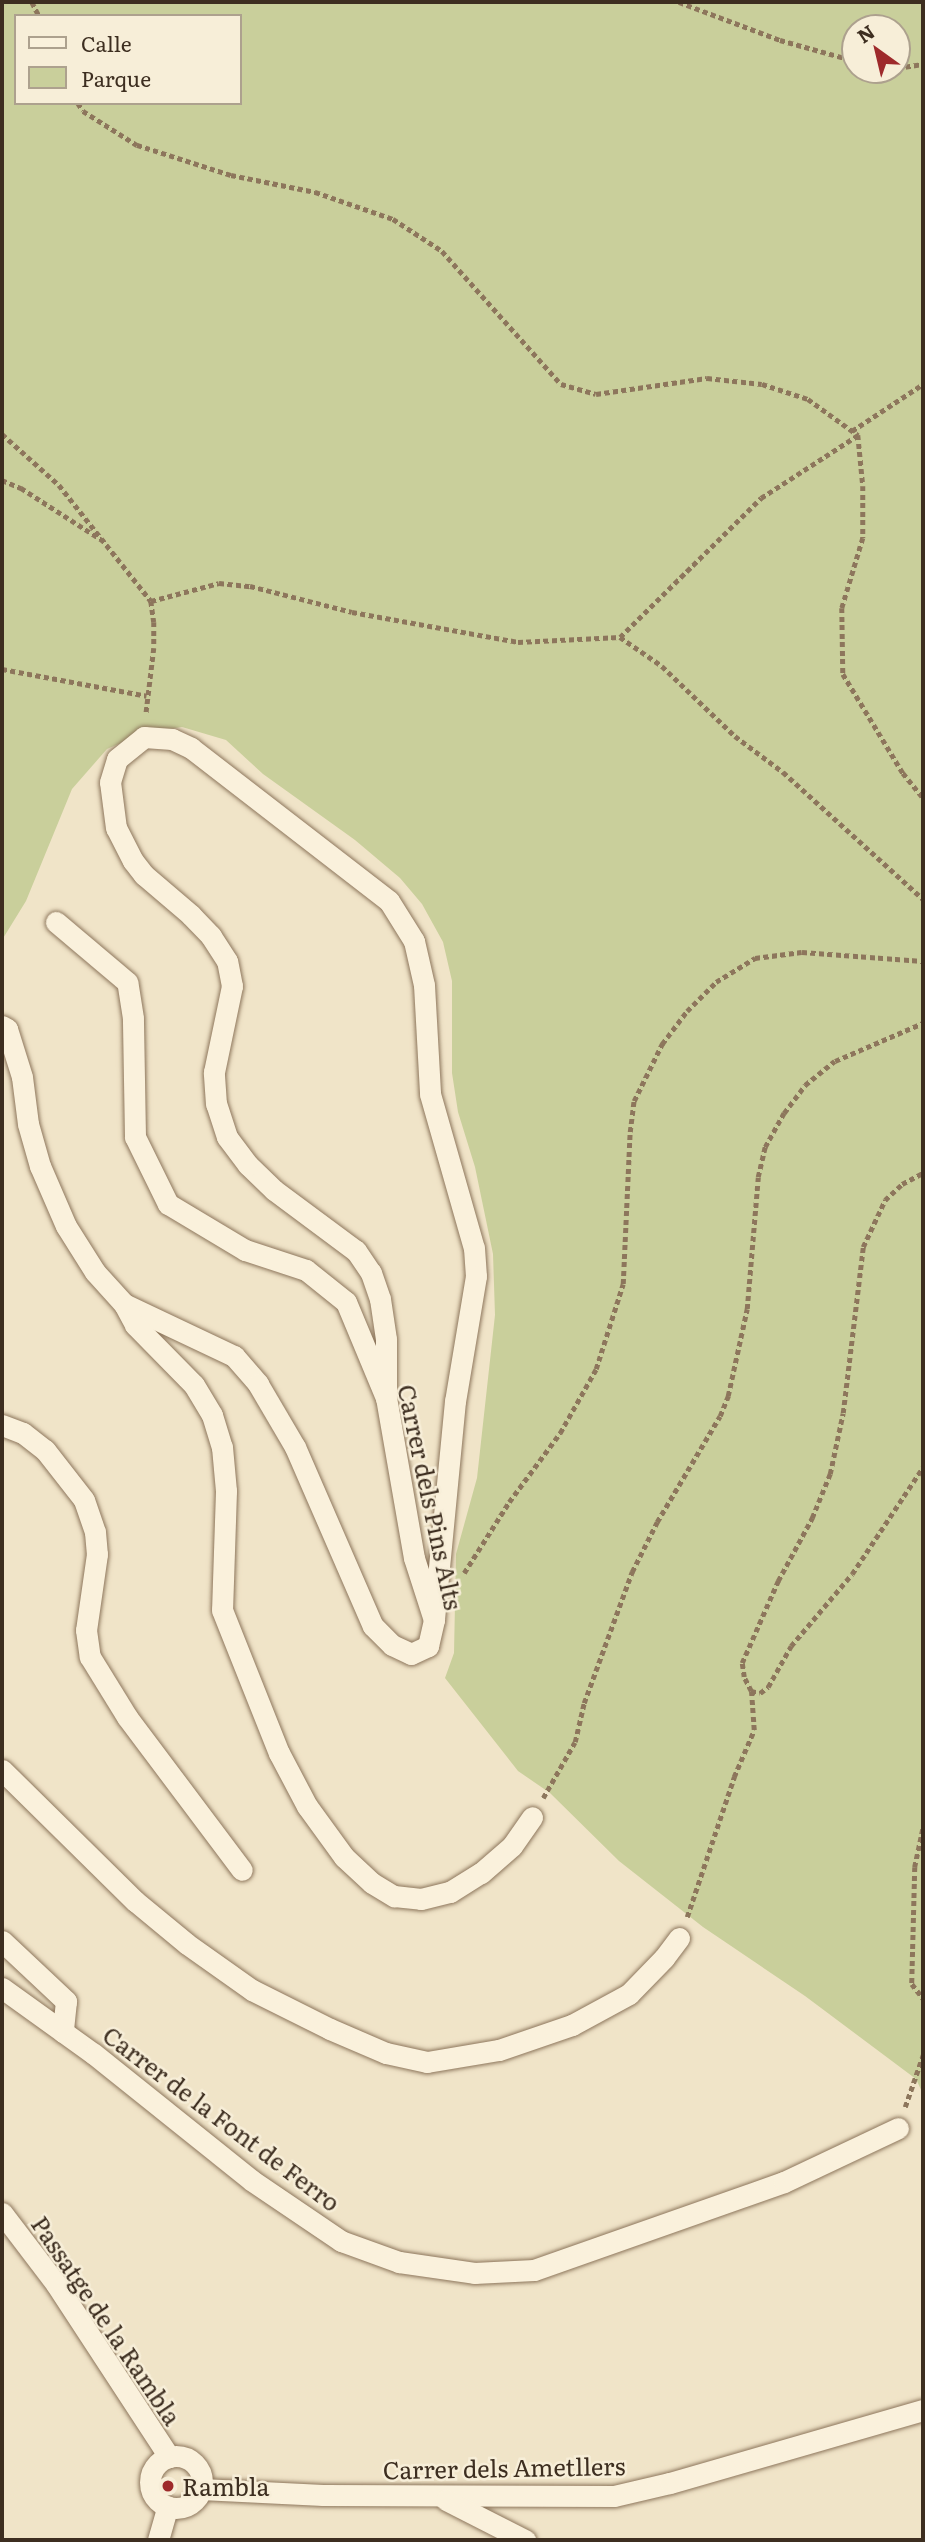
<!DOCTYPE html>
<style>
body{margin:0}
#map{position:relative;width:925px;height:2542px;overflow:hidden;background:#f0e4c8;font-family:Literata,serif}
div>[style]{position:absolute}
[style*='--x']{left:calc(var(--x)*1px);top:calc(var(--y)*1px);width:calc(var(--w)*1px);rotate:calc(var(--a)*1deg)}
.green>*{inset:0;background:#c9cf9b}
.path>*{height:4.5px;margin-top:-2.25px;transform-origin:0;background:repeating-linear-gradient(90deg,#8d765c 0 5px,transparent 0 8.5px)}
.roads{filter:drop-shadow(0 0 2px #8d765c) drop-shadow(0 0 2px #8d765c)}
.minor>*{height:21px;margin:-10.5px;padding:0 10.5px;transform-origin:10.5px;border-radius:10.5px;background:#faf1dc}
.minor>.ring{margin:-10.5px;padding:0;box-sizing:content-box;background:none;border:21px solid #faf1dc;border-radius:50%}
.dots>*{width:19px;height:19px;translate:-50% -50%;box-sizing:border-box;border:4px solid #f7eed8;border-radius:50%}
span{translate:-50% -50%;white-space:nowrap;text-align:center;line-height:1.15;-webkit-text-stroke:5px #f7eed8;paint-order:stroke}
.street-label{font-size:24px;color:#3d2e20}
.poi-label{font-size:24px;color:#3d2e20}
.left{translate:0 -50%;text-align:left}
.frame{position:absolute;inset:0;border:4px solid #3d2e20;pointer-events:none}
.legend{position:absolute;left:14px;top:14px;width:228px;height:91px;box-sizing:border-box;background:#f7eed8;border:2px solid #ada18e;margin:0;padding:9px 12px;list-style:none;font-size:21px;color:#3d2e20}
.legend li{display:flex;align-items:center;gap:14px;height:35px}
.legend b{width:35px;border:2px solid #ada18e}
.north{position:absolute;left:841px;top:14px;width:70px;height:70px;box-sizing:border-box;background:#f7eed8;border:2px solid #ada18e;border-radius:50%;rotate:326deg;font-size:19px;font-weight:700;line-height:28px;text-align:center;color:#3d2e20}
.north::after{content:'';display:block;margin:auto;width:24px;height:32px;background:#9e2a2b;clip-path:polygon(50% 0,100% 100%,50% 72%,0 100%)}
</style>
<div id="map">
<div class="green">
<i style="clip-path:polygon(evenodd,2px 2px,923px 2px,923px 2094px,916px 2079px,805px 1996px,703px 1927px,619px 1861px,550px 1793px,518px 1771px,445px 1678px,454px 1653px,456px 1554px,477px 1478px,495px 1315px,493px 1254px,475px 1167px,458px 1112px,452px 1073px,452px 981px,443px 942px,422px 904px,400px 878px,355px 840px,263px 774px,226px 740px,182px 727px,144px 733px,107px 749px,72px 789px,26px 901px,2px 940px,2px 2px,16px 16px,240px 16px,240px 103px,16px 103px,16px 16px,2px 2px,855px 28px,897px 28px,897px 70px,855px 70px,855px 28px)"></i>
</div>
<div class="path">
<i style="--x:32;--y:2;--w:16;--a:63"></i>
<i style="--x:679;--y:2;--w:108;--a:20.6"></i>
<i style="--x:780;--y:40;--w:78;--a:15.6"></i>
<i style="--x:897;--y:68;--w:26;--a:-9"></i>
<i style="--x:78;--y:103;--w:9;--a:58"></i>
<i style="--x:83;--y:111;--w:64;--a:32.2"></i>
<i style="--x:137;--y:145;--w:99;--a:17.7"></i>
<i style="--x:231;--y:175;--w:86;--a:11.4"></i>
<i style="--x:315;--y:192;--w:83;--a:19.1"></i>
<i style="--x:393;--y:219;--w:59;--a:33.1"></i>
<i style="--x:442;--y:251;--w:178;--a:48.2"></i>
<i style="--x:561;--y:384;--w:36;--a:16"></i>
<i style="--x:596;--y:394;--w:112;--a:-8.2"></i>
<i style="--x:707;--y:378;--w:55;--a:6.2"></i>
<i style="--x:762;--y:384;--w:48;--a:18.1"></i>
<i style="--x:808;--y:399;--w:62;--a:35.8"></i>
<i style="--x:852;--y:431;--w:85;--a:-33.5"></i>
<i style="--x:2;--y:434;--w:76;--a:41.8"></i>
<i style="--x:59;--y:485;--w:148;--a:51.6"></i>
<i style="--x:151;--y:601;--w:21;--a:82"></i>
<i style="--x:154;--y:622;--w:26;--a:90"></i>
<i style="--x:154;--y:648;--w:67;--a:96.8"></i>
<i style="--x:2;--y:480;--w:21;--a:23"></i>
<i style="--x:21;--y:488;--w:100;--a:32.7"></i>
<i style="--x:151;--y:601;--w:70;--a:-14.8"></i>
<i style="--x:219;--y:583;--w:31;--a:6"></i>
<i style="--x:250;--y:586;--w:105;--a:14.3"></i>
<i style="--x:352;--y:612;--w:169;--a:10.2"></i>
<i style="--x:518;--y:642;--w:102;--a:-2.8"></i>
<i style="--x:620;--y:637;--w:51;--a:34.6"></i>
<i style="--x:662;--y:666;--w:101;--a:43.8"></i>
<i style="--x:735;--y:736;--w:60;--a:36.9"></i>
<i style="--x:783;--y:772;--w:189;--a:42.2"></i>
<i style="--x:620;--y:637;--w:198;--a:-44.6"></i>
<i style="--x:761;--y:498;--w:116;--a:-33"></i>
<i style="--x:858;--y:435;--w:51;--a:84.4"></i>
<i style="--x:863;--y:486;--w:52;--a:90"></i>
<i style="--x:863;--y:538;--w:73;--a:106.7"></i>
<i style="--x:842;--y:608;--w:66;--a:89.1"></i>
<i style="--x:843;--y:674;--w:116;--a:58.8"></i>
<i style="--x:903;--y:773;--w:32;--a:51"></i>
<i style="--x:2;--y:669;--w:147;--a:10.5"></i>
<i style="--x:464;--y:1573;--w:84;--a:-57.6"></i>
<i style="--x:509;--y:1502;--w:86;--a:-53.5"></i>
<i style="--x:560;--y:1433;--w:73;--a:-60.6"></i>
<i style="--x:596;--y:1369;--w:89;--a:-72.4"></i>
<i style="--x:623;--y:1284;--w:152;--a:-87.4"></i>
<i style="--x:630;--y:1132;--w:31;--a:-83"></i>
<i style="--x:634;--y:1101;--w:64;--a:-63.8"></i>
<i style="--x:662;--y:1044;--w:41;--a:-52.9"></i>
<i style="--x:687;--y:1011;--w:41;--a:-45"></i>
<i style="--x:716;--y:982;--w:46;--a:-31.6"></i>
<i style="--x:755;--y:958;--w:47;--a:-7.3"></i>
<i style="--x:802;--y:952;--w:121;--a:4.3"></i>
<i style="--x:751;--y:1691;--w:9;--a:13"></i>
<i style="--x:760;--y:1693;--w:10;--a:-37"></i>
<i style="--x:768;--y:1687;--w:47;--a:-60.7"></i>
<i style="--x:791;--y:1646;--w:94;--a:-49.7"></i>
<i style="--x:852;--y:1574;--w:128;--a:-56.4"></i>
<i style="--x:543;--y:1798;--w:64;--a:-60.3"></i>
<i style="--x:575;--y:1742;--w:40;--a:-77"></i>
<i style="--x:584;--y:1703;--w:140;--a:-69.9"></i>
<i style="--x:632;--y:1572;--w:56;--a:-63.4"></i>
<i style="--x:657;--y:1522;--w:123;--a:-59.3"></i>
<i style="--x:720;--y:1416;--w:22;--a:-68"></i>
<i style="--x:728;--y:1396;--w:89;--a:-77.7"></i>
<i style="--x:747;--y:1309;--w:132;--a:-85.2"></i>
<i style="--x:758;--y:1177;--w:31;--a:-77"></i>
<i style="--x:765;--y:1147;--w:39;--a:-61"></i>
<i style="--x:784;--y:1113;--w:35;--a:-53"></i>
<i style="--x:805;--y:1085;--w:38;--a:-39"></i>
<i style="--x:835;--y:1061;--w:96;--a:-23.4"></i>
<i style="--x:923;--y:1829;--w:39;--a:102"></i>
<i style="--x:915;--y:1867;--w:117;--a:91.5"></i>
<i style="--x:912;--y:1984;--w:18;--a:52"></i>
<i style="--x:687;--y:1917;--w:148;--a:-71.4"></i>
<i style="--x:734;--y:1777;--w:51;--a:-66.9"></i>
<i style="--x:754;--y:1730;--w:39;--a:-94"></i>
<i style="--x:751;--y:1691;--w:16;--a:-117"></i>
<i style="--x:744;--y:1677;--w:14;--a:-98"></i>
<i style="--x:742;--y:1663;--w:90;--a:-66.3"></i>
<i style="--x:778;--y:1581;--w:72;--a:-61.6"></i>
<i style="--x:812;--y:1518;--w:48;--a:-67.8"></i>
<i style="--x:830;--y:1474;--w:62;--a:-78"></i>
<i style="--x:843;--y:1413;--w:167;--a:-83.1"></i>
<i style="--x:863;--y:1247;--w:52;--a:-64.9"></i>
<i style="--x:885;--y:1200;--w:23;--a:-43"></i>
<i style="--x:902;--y:1184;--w:24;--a:-28"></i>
<i style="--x:905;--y:2107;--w:55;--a:-70.9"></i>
</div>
<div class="roads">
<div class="minor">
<i style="--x:2;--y:1026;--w:6;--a:31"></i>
<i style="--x:7;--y:1029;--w:50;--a:72.6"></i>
<i style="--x:22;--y:1077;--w:47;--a:82.7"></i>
<i style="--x:28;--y:1124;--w:44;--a:74.1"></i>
<i style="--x:40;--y:1166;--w:65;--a:66.6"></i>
<i style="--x:66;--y:1226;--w:54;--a:57.8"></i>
<i style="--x:95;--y:1272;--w:43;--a:47.8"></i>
<i style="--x:124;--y:1304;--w:122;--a:25.3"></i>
<i style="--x:234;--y:1356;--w:37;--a:49"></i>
<i style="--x:258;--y:1384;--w:73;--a:59.6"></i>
<i style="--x:295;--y:1447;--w:195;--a:66.5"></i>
<i style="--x:373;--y:1626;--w:27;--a:45"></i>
<i style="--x:392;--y:1645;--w:21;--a:25"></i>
<i style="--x:411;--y:1654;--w:19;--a:-25"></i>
<i style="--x:428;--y:1646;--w:27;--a:-77"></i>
<i style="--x:434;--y:1620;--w:65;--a:-107.9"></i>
<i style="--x:414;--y:1558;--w:162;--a:-99.9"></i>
<i style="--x:386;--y:1398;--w:104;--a:-112.6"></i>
<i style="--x:346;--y:1302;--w:51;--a:-141.3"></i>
<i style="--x:306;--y:1270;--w:64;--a:-161.8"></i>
<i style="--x:245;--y:1250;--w:90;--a:-149.1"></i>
<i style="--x:168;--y:1204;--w:75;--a:-116.2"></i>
<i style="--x:135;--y:1137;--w:119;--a:-91"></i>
<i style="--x:133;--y:1018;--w:36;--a:-99"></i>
<i style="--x:127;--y:982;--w:93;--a:-139.8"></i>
<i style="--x:124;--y:1304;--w:24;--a:62"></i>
<i style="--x:135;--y:1325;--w:84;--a:45.5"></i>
<i style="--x:194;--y:1385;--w:35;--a:59"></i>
<i style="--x:212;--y:1415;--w:34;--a:73"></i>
<i style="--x:222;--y:1447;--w:44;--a:84.8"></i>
<i style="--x:226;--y:1491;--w:119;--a:91.9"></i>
<i style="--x:222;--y:1610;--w:154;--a:68.3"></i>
<i style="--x:279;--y:1753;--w:60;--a:62.2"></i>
<i style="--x:307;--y:1806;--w:63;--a:54"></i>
<i style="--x:344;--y:1857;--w:38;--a:43"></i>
<i style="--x:372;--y:1883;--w:26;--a:31"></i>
<i style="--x:394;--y:1896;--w:27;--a:6"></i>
<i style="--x:421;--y:1899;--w:30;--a:-14"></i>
<i style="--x:450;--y:1892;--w:36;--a:-32"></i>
<i style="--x:481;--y:1873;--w:41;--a:-41.1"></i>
<i style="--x:512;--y:1846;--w:35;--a:-55"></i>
<i style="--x:386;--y:1398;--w:59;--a:-90"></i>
<i style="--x:386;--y:1339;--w:40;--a:-98.5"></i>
<i style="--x:380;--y:1299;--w:28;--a:-109"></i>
<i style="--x:371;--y:1273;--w:27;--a:-124"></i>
<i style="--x:356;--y:1251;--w:102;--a:-143.4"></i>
<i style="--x:274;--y:1190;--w:36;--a:-136"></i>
<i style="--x:248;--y:1165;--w:35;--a:-127"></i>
<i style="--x:227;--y:1137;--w:35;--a:-108"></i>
<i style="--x:216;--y:1104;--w:32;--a:-94"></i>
<i style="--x:214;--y:1072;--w:88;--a:-78.2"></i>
<i style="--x:232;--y:986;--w:25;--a:-101"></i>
<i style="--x:227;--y:961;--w:30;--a:-123"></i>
<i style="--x:211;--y:936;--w:29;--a:-134"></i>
<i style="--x:191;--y:915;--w:62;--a:-139.6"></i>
<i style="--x:144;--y:875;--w:18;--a:-128"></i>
<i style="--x:133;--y:861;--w:37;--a:-117"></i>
<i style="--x:116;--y:828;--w:46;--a:-97.4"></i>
<i style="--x:110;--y:782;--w:24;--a:-73"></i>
<i style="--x:117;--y:759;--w:35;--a:-39"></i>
<i style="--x:144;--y:737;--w:28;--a:4"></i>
<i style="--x:172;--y:739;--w:21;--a:25"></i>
<i style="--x:191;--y:748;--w:250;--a:37.7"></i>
<i style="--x:389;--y:901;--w:47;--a:58"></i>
<i style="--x:414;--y:941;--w:45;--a:77.2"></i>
<i style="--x:424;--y:985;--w:109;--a:86.8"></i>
<i style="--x:430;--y:1094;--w:160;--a:74.1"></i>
<i style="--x:474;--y:1248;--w:28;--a:86"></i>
<i style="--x:476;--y:1276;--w:127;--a:99.5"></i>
<i style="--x:455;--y:1401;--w:220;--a:95.5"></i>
<i style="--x:2;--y:1425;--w:22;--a:21"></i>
<i style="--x:23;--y:1433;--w:28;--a:38"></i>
<i style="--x:45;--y:1450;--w:63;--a:52"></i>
<i style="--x:84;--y:1500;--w:34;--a:71"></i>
<i style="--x:95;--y:1532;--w:22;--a:85"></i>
<i style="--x:97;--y:1554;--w:77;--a:98.2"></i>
<i style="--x:86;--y:1630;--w:27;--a:82"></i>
<i style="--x:90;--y:1657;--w:70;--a:58.3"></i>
<i style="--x:127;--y:1717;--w:191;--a:53.1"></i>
<i style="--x:2;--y:1770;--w:187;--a:44.6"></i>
<i style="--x:135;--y:1901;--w:67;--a:39.6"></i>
<i style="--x:187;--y:1944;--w:80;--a:35.3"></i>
<i style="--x:252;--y:1990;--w:87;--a:26.6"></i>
<i style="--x:330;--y:2029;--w:61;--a:23.2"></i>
<i style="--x:386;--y:2053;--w:42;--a:12.4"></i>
<i style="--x:427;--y:2062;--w:73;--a:-9.5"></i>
<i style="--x:499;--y:2050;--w:77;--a:-18.9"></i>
<i style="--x:572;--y:2025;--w:65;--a:-28.5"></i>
<i style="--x:629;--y:1994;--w:50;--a:-45.8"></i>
<i style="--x:664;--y:1958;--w:25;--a:-53"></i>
<i style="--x:2;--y:1941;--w:88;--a:43.2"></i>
<i style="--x:66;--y:2001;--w:31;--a:96"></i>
<i style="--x:2;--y:1988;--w:113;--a:35.7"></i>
<i style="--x:94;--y:2054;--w:201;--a:38.7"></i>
<i style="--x:251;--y:2180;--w:109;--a:34.1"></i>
<i style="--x:341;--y:2241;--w:62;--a:19.9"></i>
<i style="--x:399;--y:2262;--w:76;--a:8.3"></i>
<i style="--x:474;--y:2273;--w:60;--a:-2.9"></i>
<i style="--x:534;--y:2270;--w:265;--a:-19.4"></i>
<i style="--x:784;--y:2182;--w:126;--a:-25.3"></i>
<i style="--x:2;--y:2213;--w:89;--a:52.7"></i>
<i style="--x:56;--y:2284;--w:207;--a:56.8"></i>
<i class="ring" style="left:150px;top:2456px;width:31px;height:31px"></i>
<i style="--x:201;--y:2489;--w:122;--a:2.8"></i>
<i style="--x:323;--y:2495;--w:291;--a:0.2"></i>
<i style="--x:614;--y:2496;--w:57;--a:-13.1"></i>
<i style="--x:670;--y:2483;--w:263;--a:-16.1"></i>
<i style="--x:446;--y:2500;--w:89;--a:26.9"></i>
<i style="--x:158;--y:2540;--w:35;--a:-74"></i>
</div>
</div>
<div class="dots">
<i style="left:168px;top:2486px;background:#9e2a2b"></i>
</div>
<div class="street-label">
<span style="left:431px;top:1497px;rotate:78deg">Carrer dels Pins Alts</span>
<span style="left:222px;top:2118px;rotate:37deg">Carrer de la Font de Ferro</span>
<span style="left:107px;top:2320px;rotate:56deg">Passatge de la Rambla</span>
<span style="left:504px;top:2467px;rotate:-1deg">Carrer dels Ametllers</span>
</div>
<div class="poi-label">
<span class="left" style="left:182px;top:2486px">Rambla</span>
</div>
<div class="frame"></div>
<ul class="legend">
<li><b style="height:9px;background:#faf1dc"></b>Calle</li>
<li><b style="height:19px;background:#c9cf9b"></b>Parque</li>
</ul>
<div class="north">N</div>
</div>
